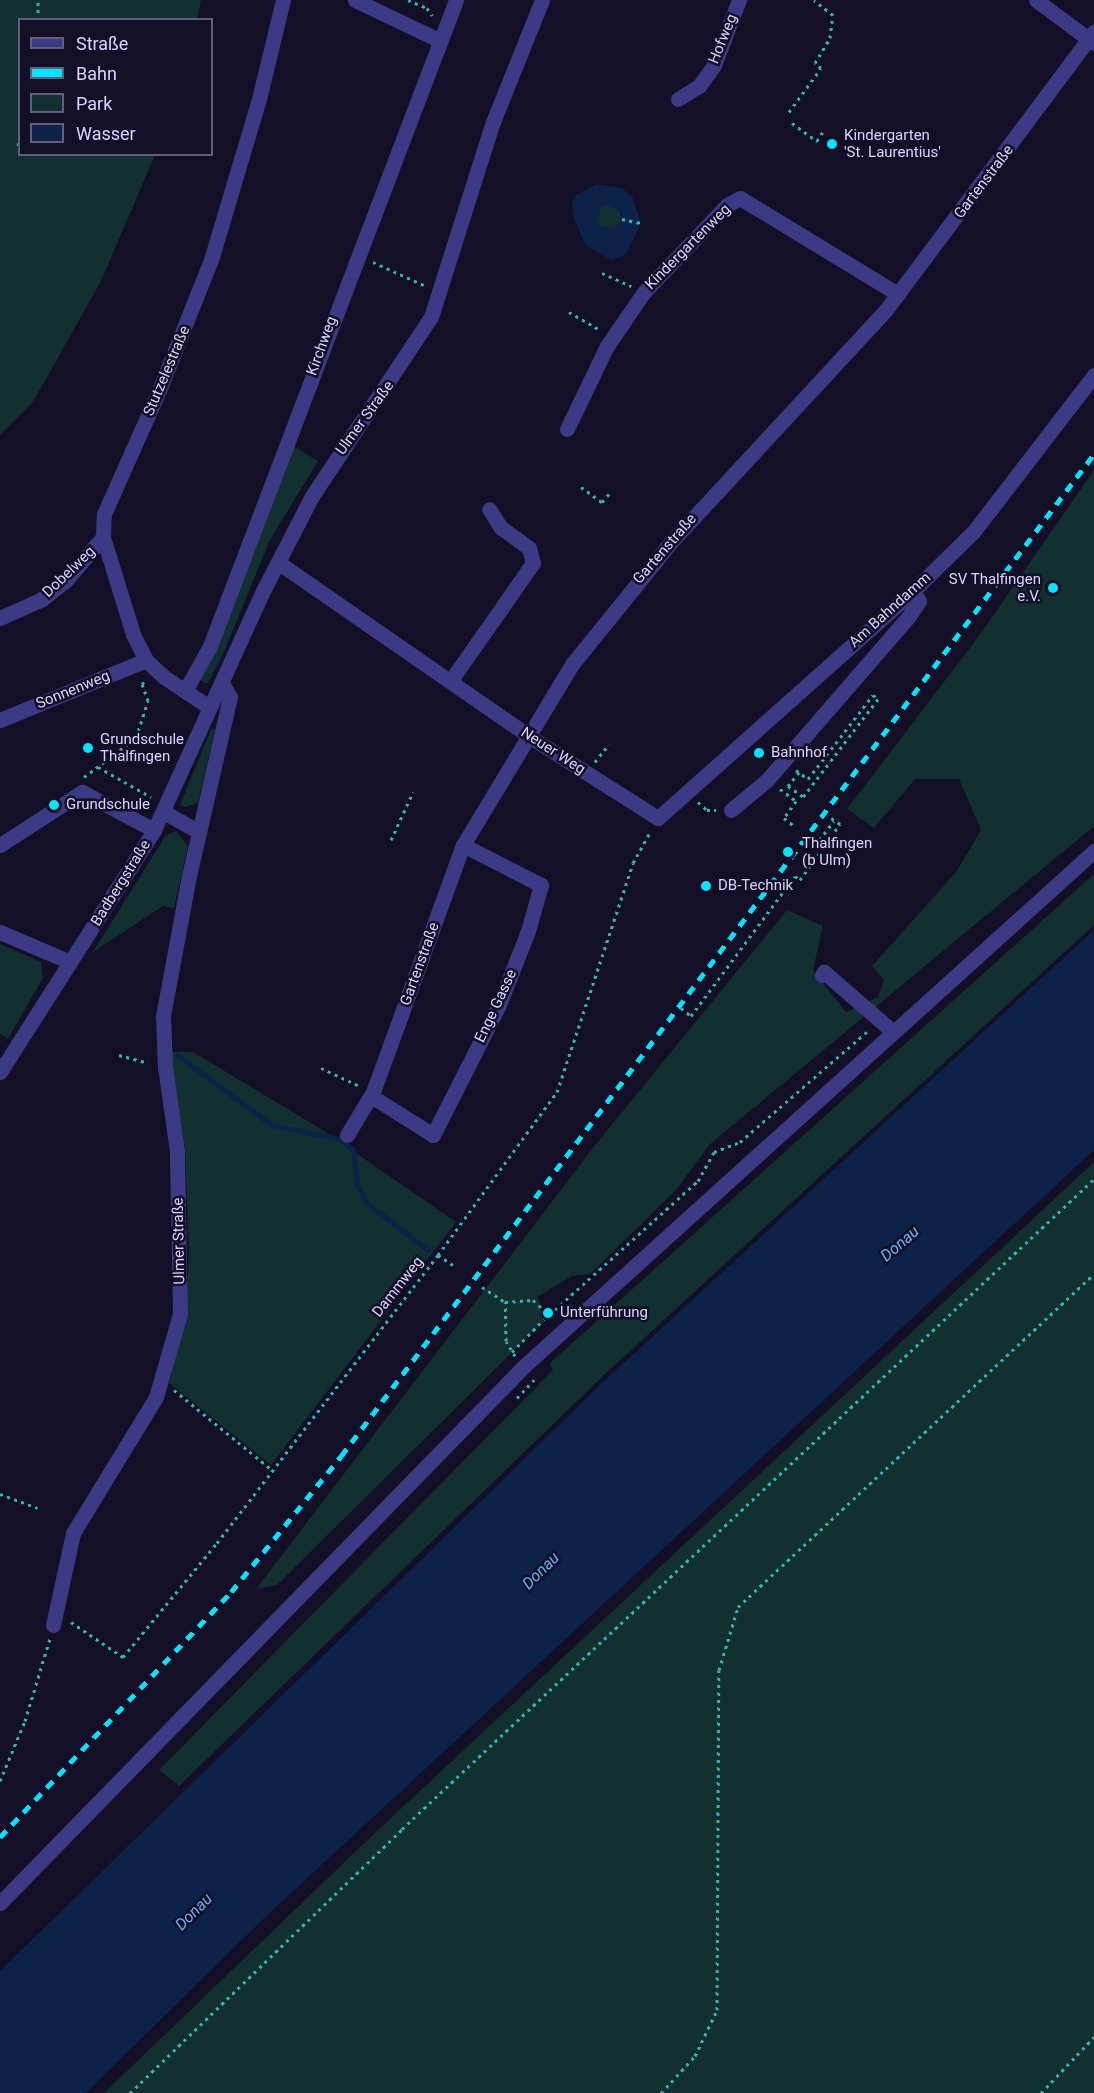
<!DOCTYPE html>
<meta charset="utf-8">
<style>
body{margin:0}
#map{position:relative;width:1094px;height:2093px;overflow:hidden;background:#130f26;font-family:Roboto,sans-serif}
div>[style]{position:absolute}
[style*='--x']{left:calc(var(--x)*1px);top:calc(var(--y)*1px);width:calc(var(--w)*1px);rotate:calc(var(--a)*1deg)}
.green>*{inset:0;background:#12302f}
.round{border-radius:50%}
.water>*{inset:0;background:#0c2248}
.stream>*{height:5px;margin:-2.5px;padding:0 2.5px;transform-origin:2.5px;border-radius:2.5px;background:#0c2248}
.path>*{height:3px;margin-top:-1.5px;transform-origin:0;background:repeating-linear-gradient(90deg,#2fb8b0 0 3px,transparent 0 7.5px)}
.minor>*{height:15px;margin:-7.5px;padding:0 7.5px;transform-origin:7.5px;border-radius:7.5px;background:#3d3a85}
.rail>*{height:4.5px;margin-top:-2.25px;transform-origin:0;background:repeating-linear-gradient(90deg,#00e5ff 0 9px,transparent 0 17px)}
.dots>*{width:16px;height:16px;translate:-50% -50%;box-sizing:border-box;border:3px solid #130f26;border-radius:50%}
span{translate:-50% -50%;white-space:nowrap;text-align:center;line-height:1.15;-webkit-text-stroke:5px #130f26;paint-order:stroke}
.street-label{font-size:15px;color:#d9d4ff}
.poi-label{font-size:15px;color:#d9d4ff}
.left{translate:0 -50%;text-align:left}
.right{translate:-100% -50%;text-align:right}
.water-label{font-size:16px;color:#62b6ff;font-style:italic}
.legend{position:absolute;left:18px;top:18px;width:195px;height:138px;box-sizing:border-box;background:#130f26;border:2px solid #625e7d;margin:0;padding:8px 10px;list-style:none;font-size:18px;color:#d9d4ff}
.legend li{display:flex;align-items:center;gap:12px;height:30px}
.legend b{width:30px;border:2px solid #625e7d}
</style>
<div id="map">
<div class="green">
<i style="clip-path:polygon(0 0,201px 0,197px 19px,20px 20px,20px 154px,155px 155px,101px 281px,33px 402px,0 435px)"></i>
<i class="round" style="left:597px;top:205px;width:24px;height:24px"></i>
<i style="clip-path:polygon(293px 446px,318px 461px,270px 540px,223px 654px,208px 683px,204px 683px,200px 679px)"></i>
<i style="clip-path:polygon(1094px 470px,1094px 826px,709px 1145px,677px 1189px,590px 1274px,572px 1276px,537px 1297px,547px 1318px,277px 1585px,256px 1589px,596px 1144px,787px 910px,823px 926px,813px 970px,846px 1012px,878px 997px,884px 980px,872px 966px,957px 871px,981px 830px,959px 779px,915px 779px,874px 828px,847px 809px,979px 636px)"></i>
<i style="clip-path:polygon(211px 729px,215px 730px,198px 803px,185px 807px,180px 805px)"></i>
<i style="clip-path:polygon(176px 831px,188px 846px,174px 908px,163px 906px,93px 952px,166px 835px)"></i>
<i style="clip-path:polygon(1094px 874px,1094px 925px,605px 1374px,179px 1786px,159px 1770px,553px 1370px,549px 1364px)"></i>
<i style="clip-path:polygon(0 944px,41px 962px,43px 978px,8px 1039px,0 1034px)"></i>
<i style="clip-path:polygon(168px 1052px,193px 1052px,321px 1129px,456px 1222px,271px 1465px,169px 1383px,186px 1317px,189px 1254px,185px 1147px)"></i>
<i style="clip-path:polygon(1094px 1162px,1094px 2093px,104px 2093px,378px 1830px)"></i>
</div>
<div class="water">
<i style="clip-path:polygon(evenodd,597px 184px,621px 188px,632px 196px,641px 223px,626px 254px,612px 260px,586px 246px,574px 218px,572px 202px,576px 195px,597px 184px,608px 205px,622px 213px,619px 225px,613px 228px,601px 226px,597px 219px,602px 207px,608px 205px)"></i>
<i style="clip-path:polygon(1094px 930px,1094px 1150px,262px 1920px,86px 2093px,0 2093px,0 1971px,601px 1384px)"></i>
</div>
<div class="stream">
<i style="--x:177;--y:1055;--w:118;--a:36.4"></i>
<i style="--x:272;--y:1125;--w:68;--a:11.8"></i>
<i style="--x:339;--y:1139;--w:17;--a:36"></i>
<i style="--x:353;--y:1149;--w:36;--a:84"></i>
<i style="--x:357;--y:1185;--w:21;--a:61"></i>
<i style="--x:367;--y:1203;--w:77;--a:37.6"></i>
</div>
<div class="path">
<i style="--x:408;--y:0;--w:21;--a:23"></i>
<i style="--x:427;--y:8;--w:9;--a:54"></i>
<i style="--x:38;--y:20;--w:20;--a:-90"></i>
<i style="--x:789;--y:112;--w:54;--a:-54"></i>
<i style="--x:821;--y:68;--w:8;--a:-140"></i>
<i style="--x:815;--y:63;--w:29;--a:-59"></i>
<i style="--x:830;--y:38;--w:23;--a:-83"></i>
<i style="--x:833;--y:15;--w:24;--a:-142"></i>
<i style="--x:792;--y:123;--w:31;--a:36"></i>
<i style="--x:817;--y:141;--w:15;--a:-58"></i>
<i style="--x:18;--y:146;--w:7;--a:-74"></i>
<i style="--x:622;--y:219;--w:19;--a:12"></i>
<i style="--x:373;--y:262;--w:56;--a:24.3"></i>
<i style="--x:602;--y:273;--w:32;--a:24"></i>
<i style="--x:569;--y:312;--w:36;--a:30"></i>
<i style="--x:581;--y:487;--w:26;--a:36"></i>
<i style="--x:602;--y:502;--w:11;--a:-49"></i>
<i style="--x:595;--y:762;--w:23;--a:-52"></i>
<i style="--x:98;--y:767;--w:61;--a:29.5"></i>
<i style="--x:796;--y:770;--w:15;--a:37"></i>
<i style="--x:808;--y:779;--w:106;--a:-52.3"></i>
<i style="--x:873;--y:695;--w:6;--a:39"></i>
<i style="--x:878;--y:699;--w:123;--a:127.4"></i>
<i style="--x:799;--y:772;--w:18;--a:128"></i>
<i style="--x:788;--y:786;--w:21;--a:35"></i>
<i style="--x:84;--y:777;--w:65;--a:-36.9"></i>
<i style="--x:136;--y:738;--w:39;--a:-72"></i>
<i style="--x:148;--y:701;--w:18;--a:-109"></i>
<i style="--x:142;--y:684;--w:6;--a:-45"></i>
<i style="--x:780;--y:789;--w:20;--a:37"></i>
<i style="--x:796;--y:801;--w:21;--a:125"></i>
<i style="--x:784;--y:818;--w:11;--a:38"></i>
<i style="--x:698;--y:802;--w:12;--a:42"></i>
<i style="--x:707;--y:810;--w:9;--a:0"></i>
<i style="--x:391;--y:840;--w:53;--a:-65.4"></i>
<i style="--x:815;--y:846;--w:31;--a:-53"></i>
<i style="--x:681;--y:1008;--w:13;--a:39"></i>
<i style="--x:691;--y:1016;--w:174;--a:-53.4"></i>
<i style="--x:795;--y:876;--w:6;--a:39"></i>
<i style="--x:800;--y:880;--w:69;--a:-54.5"></i>
<i style="--x:840;--y:824;--w:11;--a:-146"></i>
<i style="--x:119;--y:1055;--w:30;--a:15"></i>
<i style="--x:321;--y:1068;--w:43;--a:24.8"></i>
<i style="--x:438;--y:1255;--w:18;--a:34"></i>
<i style="--x:482;--y:1287;--w:27;--a:33"></i>
<i style="--x:512;--y:1352;--w:52;--a:-45.8"></i>
<i style="--x:515;--y:1356;--w:17;--a:-121"></i>
<i style="--x:506;--y:1341;--w:39;--a:-91"></i>
<i style="--x:505;--y:1302;--w:28;--a:-4"></i>
<i style="--x:533;--y:1300;--w:22;--a:43"></i>
<i style="--x:549;--y:1315;--w:200;--a:-42"></i>
<i style="--x:698;--y:1181;--w:33;--a:-61"></i>
<i style="--x:714;--y:1152;--w:28;--a:-21"></i>
<i style="--x:740;--y:1142;--w:171;--a:-41"></i>
<i style="--x:174;--y:1390;--w:127;--a:39.2"></i>
<i style="--x:517;--y:1398;--w:25;--a:-47"></i>
<i style="--x:0;--y:1494;--w:40;--a:20.2"></i>
<i style="--x:71;--y:1622;--w:63;--a:33.9"></i>
<i style="--x:123;--y:1657;--w:148;--a:-50.5"></i>
<i style="--x:217;--y:1543;--w:363;--a:-52.5"></i>
<i style="--x:438;--y:1255;--w:202;--a:-53.9"></i>
<i style="--x:557;--y:1092;--w:241;--a:-71.6"></i>
<i style="--x:633;--y:863;--w:35;--a:-61"></i>
<i style="--x:0;--y:1781;--w:65;--a:-67.4"></i>
<i style="--x:25;--y:1721;--w:87;--a:-73.2"></i>
<i style="--x:130;--y:2093;--w:379;--a:-44.1"></i>
<i style="--x:402;--y:1829;--w:949;--a:-43.21"></i>
<i style="--x:661;--y:2093;--w:50;--a:-47.4"></i>
<i style="--x:695;--y:2056;--w:51;--a:-64.4"></i>
<i style="--x:717;--y:2010;--w:340;--a:-89.7"></i>
<i style="--x:719;--y:1670;--w:66;--a:-73.2"></i>
<i style="--x:738;--y:1607;--w:487;--a:-43.1"></i>
<i style="--x:1041;--y:2093;--w:77;--a:-46.6"></i>
</div>
<div class="minor">
<i style="--x:355;--y:0;--w:95;--a:25.5"></i>
<i style="--x:1036;--y:0;--w:72;--a:36.6"></i>
<i style="--x:678;--y:99;--w:25;--a:-32"></i>
<i style="--x:699;--y:86;--w:26;--a:-54"></i>
<i style="--x:714;--y:65;--w:70;--a:-69"></i>
<i style="--x:567;--y:429;--w:92;--a:-64.3"></i>
<i style="--x:607;--y:346;--w:65;--a:-55.6"></i>
<i style="--x:644;--y:292;--w:120;--a:-46.3"></i>
<i style="--x:727;--y:205;--w:15;--a:-28"></i>
<i style="--x:740;--y:198;--w:185;--a:31.3"></i>
<i style="--x:279;--y:563;--w:302;--a:34.7"></i>
<i style="--x:527;--y:735;--w:155;--a:32.4"></i>
<i style="--x:658;--y:818;--w:341;--a:-41.7"></i>
<i style="--x:913;--y:591;--w:86;--a:-44.5"></i>
<i style="--x:974;--y:531;--w:197;--a:-52.4"></i>
<i style="--x:0;--y:618;--w:46;--a:-24.3"></i>
<i style="--x:42;--y:599;--w:31;--a:-38"></i>
<i style="--x:66;--y:580;--w:57;--a:-49.3"></i>
<i style="--x:451;--y:680;--w:143;--a:-55"></i>
<i style="--x:533;--y:563;--w:16;--a:-105"></i>
<i style="--x:529;--y:548;--w:34;--a:-144"></i>
<i style="--x:501;--y:528;--w:22;--a:-122"></i>
<i style="--x:185;--y:691;--w:51;--a:-60.9"></i>
<i style="--x:210;--y:646;--w:691;--a:-69.15"></i>
<i style="--x:209;--y:707;--w:54;--a:-146.3"></i>
<i style="--x:164;--y:677;--w:25;--a:-137"></i>
<i style="--x:146;--y:660;--w:29;--a:-117"></i>
<i style="--x:133;--y:634;--w:102;--a:-107.2"></i>
<i style="--x:103;--y:537;--w:23;--a:-88"></i>
<i style="--x:104;--y:514;--w:138;--a:-66"></i>
<i style="--x:160;--y:388;--w:138;--a:-68.3"></i>
<i style="--x:211;--y:260;--w:168;--a:-73.4"></i>
<i style="--x:259;--y:99;--w:102;--a:-76.4"></i>
<i style="--x:0;--y:720;--w:158;--a:-22.3"></i>
<i style="--x:731;--y:810;--w:47;--a:-39.8"></i>
<i style="--x:767;--y:780;--w:217;--a:-49.1"></i>
<i style="--x:909;--y:616;--w:18;--a:-56"></i>
<i style="--x:919;--y:601;--w:12;--a:-121"></i>
<i style="--x:164;--y:812;--w:40;--a:29.7"></i>
<i style="--x:0;--y:845;--w:98;--a:-32.9"></i>
<i style="--x:82;--y:792;--w:81;--a:27.8"></i>
<i style="--x:0;--y:932;--w:76;--a:23.2"></i>
<i style="--x:822;--y:975;--w:4;--a:-56"></i>
<i style="--x:824;--y:972;--w:90;--a:40.9"></i>
<i style="--x:0;--y:1072;--w:287;--a:-57.5"></i>
<i style="--x:154;--y:830;--w:265;--a:-65.5"></i>
<i style="--x:264;--y:589;--w:105;--a:-62.7"></i>
<i style="--x:312;--y:496;--w:215;--a:-56.4"></i>
<i style="--x:431;--y:317;--w:205;--a:-72.4"></i>
<i style="--x:493;--y:122;--w:131;--a:-68.1"></i>
<i style="--x:371;--y:1096;--w:73;--a:32.2"></i>
<i style="--x:433;--y:1135;--w:146;--a:-63.1"></i>
<i style="--x:499;--y:1005;--w:79;--a:-68.6"></i>
<i style="--x:528;--y:931;--w:48;--a:-74.2"></i>
<i style="--x:541;--y:885;--w:88;--a:-152.9"></i>
<i style="--x:347;--y:1135;--w:50;--a:-58.8"></i>
<i style="--x:373;--y:1092;--w:263;--a:-70"></i>
<i style="--x:463;--y:845;--w:213;--a:-58.9"></i>
<i style="--x:573;--y:663;--w:156;--a:-51"></i>
<i style="--x:671;--y:542;--w:315;--a:-47.2"></i>
<i style="--x:885;--y:311;--w:349;--a:-53.2"></i>
<i style="--x:53;--y:1625;--w:94;--a:-77.7"></i>
<i style="--x:73;--y:1533;--w:159;--a:-58.6"></i>
<i style="--x:156;--y:1397;--w:86;--a:-73.9"></i>
<i style="--x:180;--y:1314;--w:163;--a:-91.1"></i>
<i style="--x:177;--y:1151;--w:85;--a:-98.1"></i>
<i style="--x:165;--y:1067;--w:51;--a:-92.2"></i>
<i style="--x:163;--y:1016;--w:142;--a:-79.5"></i>
<i style="--x:189;--y:876;--w:184;--a:-77.1"></i>
<i style="--x:230;--y:697;--w:16;--a:-120"></i>
<i style="--x:0;--y:1903;--w:749;--a:-45.7"></i>
<i style="--x:523;--y:1367;--w:770;--a:-42.1"></i>
</div>
<div class="rail">
<i style="--x:0;--y:1837;--w:337;--a:-46.7"></i>
<i style="--x:231;--y:1592;--w:175;--a:-51"></i>
<i style="--x:341;--y:1456;--w:1253;--a:-53.08"></i>
</div>
<div class="dots">
<i style="left:832px;top:144px;background:#00e5ff"></i>
<i style="left:1053px;top:588px;background:#00e5ff"></i>
<i style="left:88px;top:748px;background:#00e5ff"></i>
<i style="left:759px;top:753px;background:#00e5ff"></i>
<i style="left:54px;top:805px;background:#00e5ff"></i>
<i style="left:788px;top:852px;background:#00e5ff"></i>
<i style="left:706px;top:886px;background:#00e5ff"></i>
<i style="left:548px;top:1313px;background:#00e5ff"></i>
</div>
<div class="street-label">
<span style="left:723px;top:39px;rotate:-68deg">Hofweg</span>
<span style="left:984px;top:182px;rotate:-53deg">Gartenstraße</span>
<span style="left:688px;top:247px;rotate:-45deg">Kindergartenweg</span>
<span style="left:322px;top:346px;rotate:-70deg">Kirchweg</span>
<span style="left:167px;top:371px;rotate:-67deg">Stutzelestraße</span>
<span style="left:365px;top:418px;rotate:-54deg">Ulmer Straße</span>
<span style="left:665px;top:549px;rotate:-49deg">Gartenstraße</span>
<span style="left:69px;top:572px;rotate:-44deg">Dobelweg</span>
<span style="left:890px;top:610px;rotate:-42deg">Am Bahndamm</span>
<span style="left:73px;top:690px;rotate:-22deg">Sonnenweg</span>
<span style="left:553px;top:751px;rotate:33deg">Neuer Weg</span>
<span style="left:121px;top:883px;rotate:-58deg">Badbergstraße</span>
<span style="left:420px;top:964px;rotate:-70deg">Gartenstraße</span>
<span style="left:496px;top:1006px;rotate:-65deg">Enge Gasse</span>
<span style="left:179px;top:1241px;rotate:-91deg">Ulmer Straße</span>
<span style="left:398px;top:1287px;rotate:-52deg">Dammweg</span>
</div>
<div class="poi-label">
<span class="left" style="left:844px;top:144px">Kindergarten<br>'St. Laurentius'</span>
<span class="right" style="left:1041px;top:588px">SV Thalfingen<br>e.V.</span>
<span class="left" style="left:100px;top:748px">Grundschule<br>Thalfingen</span>
<span class="left" style="left:771px;top:753px">Bahnhof</span>
<span class="left" style="left:66px;top:805px">Grundschule</span>
<span class="left" style="left:802px;top:852px">Thalfingen<br>(b Ulm)</span>
<span class="left" style="left:718px;top:886px">DB-Technik</span>
<span class="left" style="left:560px;top:1313px">Unterführung</span>
</div>
<div class="water-label">
<span style="left:900px;top:1244px;rotate:-41deg">Donau</span>
<span style="left:541px;top:1571px;rotate:-45deg">Donau</span>
<span style="left:194px;top:1912px;rotate:-45deg">Donau</span>
</div>
<ul class="legend">
<li><b style="height:8px;background:#3d3a85"></b>Straße</li>
<li><b style="height:8px;background:#00e5ff"></b>Bahn</li>
<li><b style="height:16px;background:#12302f"></b>Park</li>
<li><b style="height:16px;background:#0c2248"></b>Wasser</li>
</ul>
</div>
